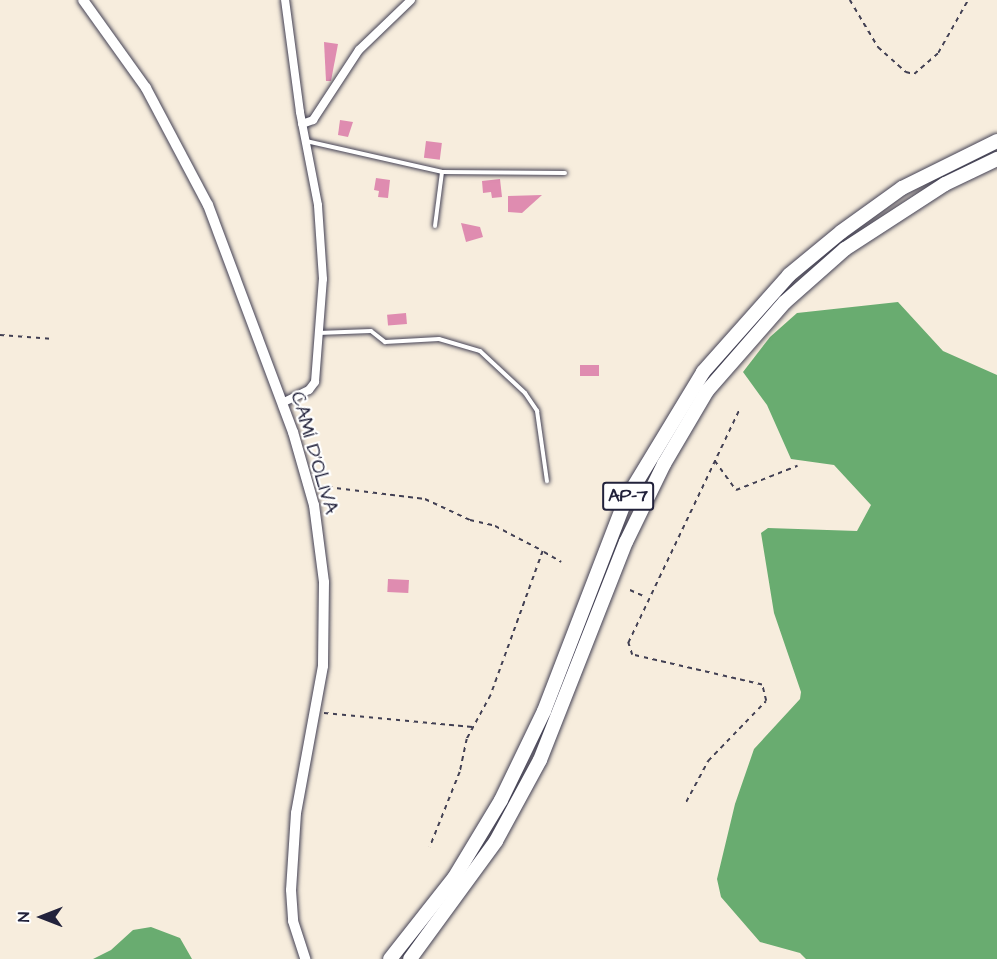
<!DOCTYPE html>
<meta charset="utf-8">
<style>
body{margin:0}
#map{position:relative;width:997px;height:959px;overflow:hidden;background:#f7eddd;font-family:"Architects Daughter",sans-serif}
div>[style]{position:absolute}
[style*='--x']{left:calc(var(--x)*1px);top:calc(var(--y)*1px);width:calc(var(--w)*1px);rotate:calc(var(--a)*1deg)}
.forest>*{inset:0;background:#69ac70}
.building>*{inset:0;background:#df8cb0;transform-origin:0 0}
.path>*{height:1.5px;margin-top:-0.75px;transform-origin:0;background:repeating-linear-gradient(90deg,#424053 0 4.5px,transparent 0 9px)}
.roads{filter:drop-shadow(0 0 2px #424053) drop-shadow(0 0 2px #424053)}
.lane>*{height:4px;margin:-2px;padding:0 2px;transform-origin:2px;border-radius:2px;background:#fff}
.street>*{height:8px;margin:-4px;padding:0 4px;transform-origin:4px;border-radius:4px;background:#fff}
.secondary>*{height:10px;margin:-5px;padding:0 5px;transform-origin:5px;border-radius:5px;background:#fff}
.highway>*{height:14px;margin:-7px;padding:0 7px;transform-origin:7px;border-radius:7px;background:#fff}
span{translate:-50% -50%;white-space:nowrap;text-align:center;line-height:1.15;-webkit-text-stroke:4.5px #fff;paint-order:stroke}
.shield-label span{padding:2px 4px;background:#fff;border:2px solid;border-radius:4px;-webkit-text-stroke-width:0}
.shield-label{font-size:18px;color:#22223b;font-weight:700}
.street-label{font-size:20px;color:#22223b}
.north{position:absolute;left:12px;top:887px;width:60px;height:60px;-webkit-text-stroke:4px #fff;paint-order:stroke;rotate:270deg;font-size:16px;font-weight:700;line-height:24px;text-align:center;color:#22223b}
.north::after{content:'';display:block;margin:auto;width:21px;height:27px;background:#22223b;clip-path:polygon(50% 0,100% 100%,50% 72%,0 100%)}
</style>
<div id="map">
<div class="forest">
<i style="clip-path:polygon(898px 302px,943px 351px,997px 375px,997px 959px,806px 959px,800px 953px,760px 942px,721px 897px,717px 879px,735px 804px,754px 749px,800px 699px,801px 692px,774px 613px,761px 533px,768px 528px,857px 531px,871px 505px,834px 465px,791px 459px,767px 405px,743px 372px,770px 337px,797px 313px)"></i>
<i style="clip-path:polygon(151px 927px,180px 938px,192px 959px,93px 959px,111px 950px,133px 930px)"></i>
</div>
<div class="building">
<i style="clip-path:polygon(324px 42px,338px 44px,331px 81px,326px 81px)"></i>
<i style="clip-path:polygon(340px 120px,353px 122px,348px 137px,338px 135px)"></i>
<i style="left:426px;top:141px;width:16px;height:17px;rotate:7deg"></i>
<i style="clip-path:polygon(376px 178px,390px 180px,388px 198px,378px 197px,379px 191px,374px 190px)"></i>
<i style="clip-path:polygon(500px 179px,502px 197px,492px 198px,491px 192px,483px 193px,482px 181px)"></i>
<i style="clip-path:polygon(542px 195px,522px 213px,508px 212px,508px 196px)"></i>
<i style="clip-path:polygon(461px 223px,480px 227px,483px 237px,466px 242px)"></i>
<i style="left:406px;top:313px;width:11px;height:19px;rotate:85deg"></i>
<i style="left:580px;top:365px;width:19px;height:11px"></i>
<i style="left:388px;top:579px;width:21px;height:13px;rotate:3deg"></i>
</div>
<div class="path">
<i style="--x:850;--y:0;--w:55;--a:59.2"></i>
<i style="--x:878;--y:47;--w:38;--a:42"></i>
<i style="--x:906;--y:72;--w:8;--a:14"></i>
<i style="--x:914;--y:74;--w:32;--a:-41"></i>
<i style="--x:938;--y:53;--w:61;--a:-60.5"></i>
<i style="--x:0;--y:335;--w:54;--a:4.2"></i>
<i style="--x:715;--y:461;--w:36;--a:54"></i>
<i style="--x:736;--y:490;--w:66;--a:-21.5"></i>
<i style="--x:319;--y:486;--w:107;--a:7"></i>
<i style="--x:425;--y:499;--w:50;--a:25"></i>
<i style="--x:470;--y:520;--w:26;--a:13"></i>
<i style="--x:495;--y:526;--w:54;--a:27.5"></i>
<i style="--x:543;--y:551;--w:153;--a:109.9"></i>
<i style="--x:491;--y:695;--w:50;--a:118.6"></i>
<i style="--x:467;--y:739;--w:34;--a:102"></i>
<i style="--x:460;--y:772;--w:81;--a:111.8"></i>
<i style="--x:544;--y:552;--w:20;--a:30"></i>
<i style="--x:630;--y:590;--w:17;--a:24"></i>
<i style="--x:324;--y:713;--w:149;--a:5.4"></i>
<i style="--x:686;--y:802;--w:47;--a:-61.8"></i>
<i style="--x:708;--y:761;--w:83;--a:-46"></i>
<i style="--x:766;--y:701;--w:16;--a:-104"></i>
<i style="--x:762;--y:685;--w:133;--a:-167"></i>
<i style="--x:632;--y:655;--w:13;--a:-108"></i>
<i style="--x:628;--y:643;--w:260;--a:-64.5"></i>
</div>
<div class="roads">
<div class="lane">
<i style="--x:306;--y:141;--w:139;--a:12.8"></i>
<i style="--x:442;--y:172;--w:123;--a:0.5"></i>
<i style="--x:435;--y:226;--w:54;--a:-82.6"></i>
<i style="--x:318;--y:333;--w:53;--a:-2.2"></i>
<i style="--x:371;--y:331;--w:18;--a:38"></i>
<i style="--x:385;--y:342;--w:54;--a:-3.2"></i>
<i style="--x:439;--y:339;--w:43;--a:16.3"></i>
<i style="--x:480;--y:351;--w:62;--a:43"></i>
<i style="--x:525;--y:393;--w:22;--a:56"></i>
<i style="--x:537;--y:411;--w:71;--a:81.9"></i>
</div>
<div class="street">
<i style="--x:302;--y:124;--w:12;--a:-20"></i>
<i style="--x:313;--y:120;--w:84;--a:-56.7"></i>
<i style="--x:359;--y:50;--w:72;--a:-43.9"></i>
<i style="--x:282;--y:403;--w:30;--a:-26"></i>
<i style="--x:309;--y:390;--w:10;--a:-53"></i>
<i style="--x:315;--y:382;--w:103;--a:-85.6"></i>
<i style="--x:323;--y:279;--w:74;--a:-93.9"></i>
<i style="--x:318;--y:205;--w:95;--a:-101"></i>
<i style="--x:300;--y:112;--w:113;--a:-97.6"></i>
</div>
<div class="secondary">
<i style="--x:83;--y:0;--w:108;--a:54.4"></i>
<i style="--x:146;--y:88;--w:132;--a:62.1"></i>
<i style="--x:208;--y:205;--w:242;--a:69.5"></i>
<i style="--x:293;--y:432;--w:76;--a:74"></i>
<i style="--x:314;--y:505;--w:78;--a:82.6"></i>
<i style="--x:324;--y:582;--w:84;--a:90.7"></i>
<i style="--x:323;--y:666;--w:149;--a:100.4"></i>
<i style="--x:296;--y:813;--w:77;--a:93.7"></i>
<i style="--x:291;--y:890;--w:31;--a:86"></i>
<i style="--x:293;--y:921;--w:40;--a:72"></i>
</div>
<div class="highway">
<i style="--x:390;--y:959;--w:103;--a:-51.7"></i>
<i style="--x:454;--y:878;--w:91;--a:-58.9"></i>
<i style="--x:501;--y:800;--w:99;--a:-64.2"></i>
<i style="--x:544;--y:711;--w:225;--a:-68.9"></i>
<i style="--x:625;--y:501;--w:151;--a:-58.8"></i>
<i style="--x:703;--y:372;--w:130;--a:-48.4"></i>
<i style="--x:789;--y:275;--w:67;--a:-39.6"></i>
<i style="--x:841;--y:232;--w:75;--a:-35.8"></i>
<i style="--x:902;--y:188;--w:106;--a:-26.3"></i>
<i style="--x:410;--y:959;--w:146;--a:-53.9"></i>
<i style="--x:496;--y:841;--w:92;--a:-61.5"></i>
<i style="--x:540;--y:760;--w:234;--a:-68.5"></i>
<i style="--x:626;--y:542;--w:87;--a:-64"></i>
<i style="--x:664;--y:464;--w:85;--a:-59.5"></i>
<i style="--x:707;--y:391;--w:118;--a:-48.8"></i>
<i style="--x:785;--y:302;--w:80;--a:-41.5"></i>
<i style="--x:845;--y:249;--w:119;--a:-33"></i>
<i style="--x:945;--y:184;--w:58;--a:-25.7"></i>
</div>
</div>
<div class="shield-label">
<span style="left:628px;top:496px">AP-7</span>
</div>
<div class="street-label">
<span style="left:314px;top:453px;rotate:74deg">CAMÍ D’OLIVA</span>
</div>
<div class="north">N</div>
</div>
